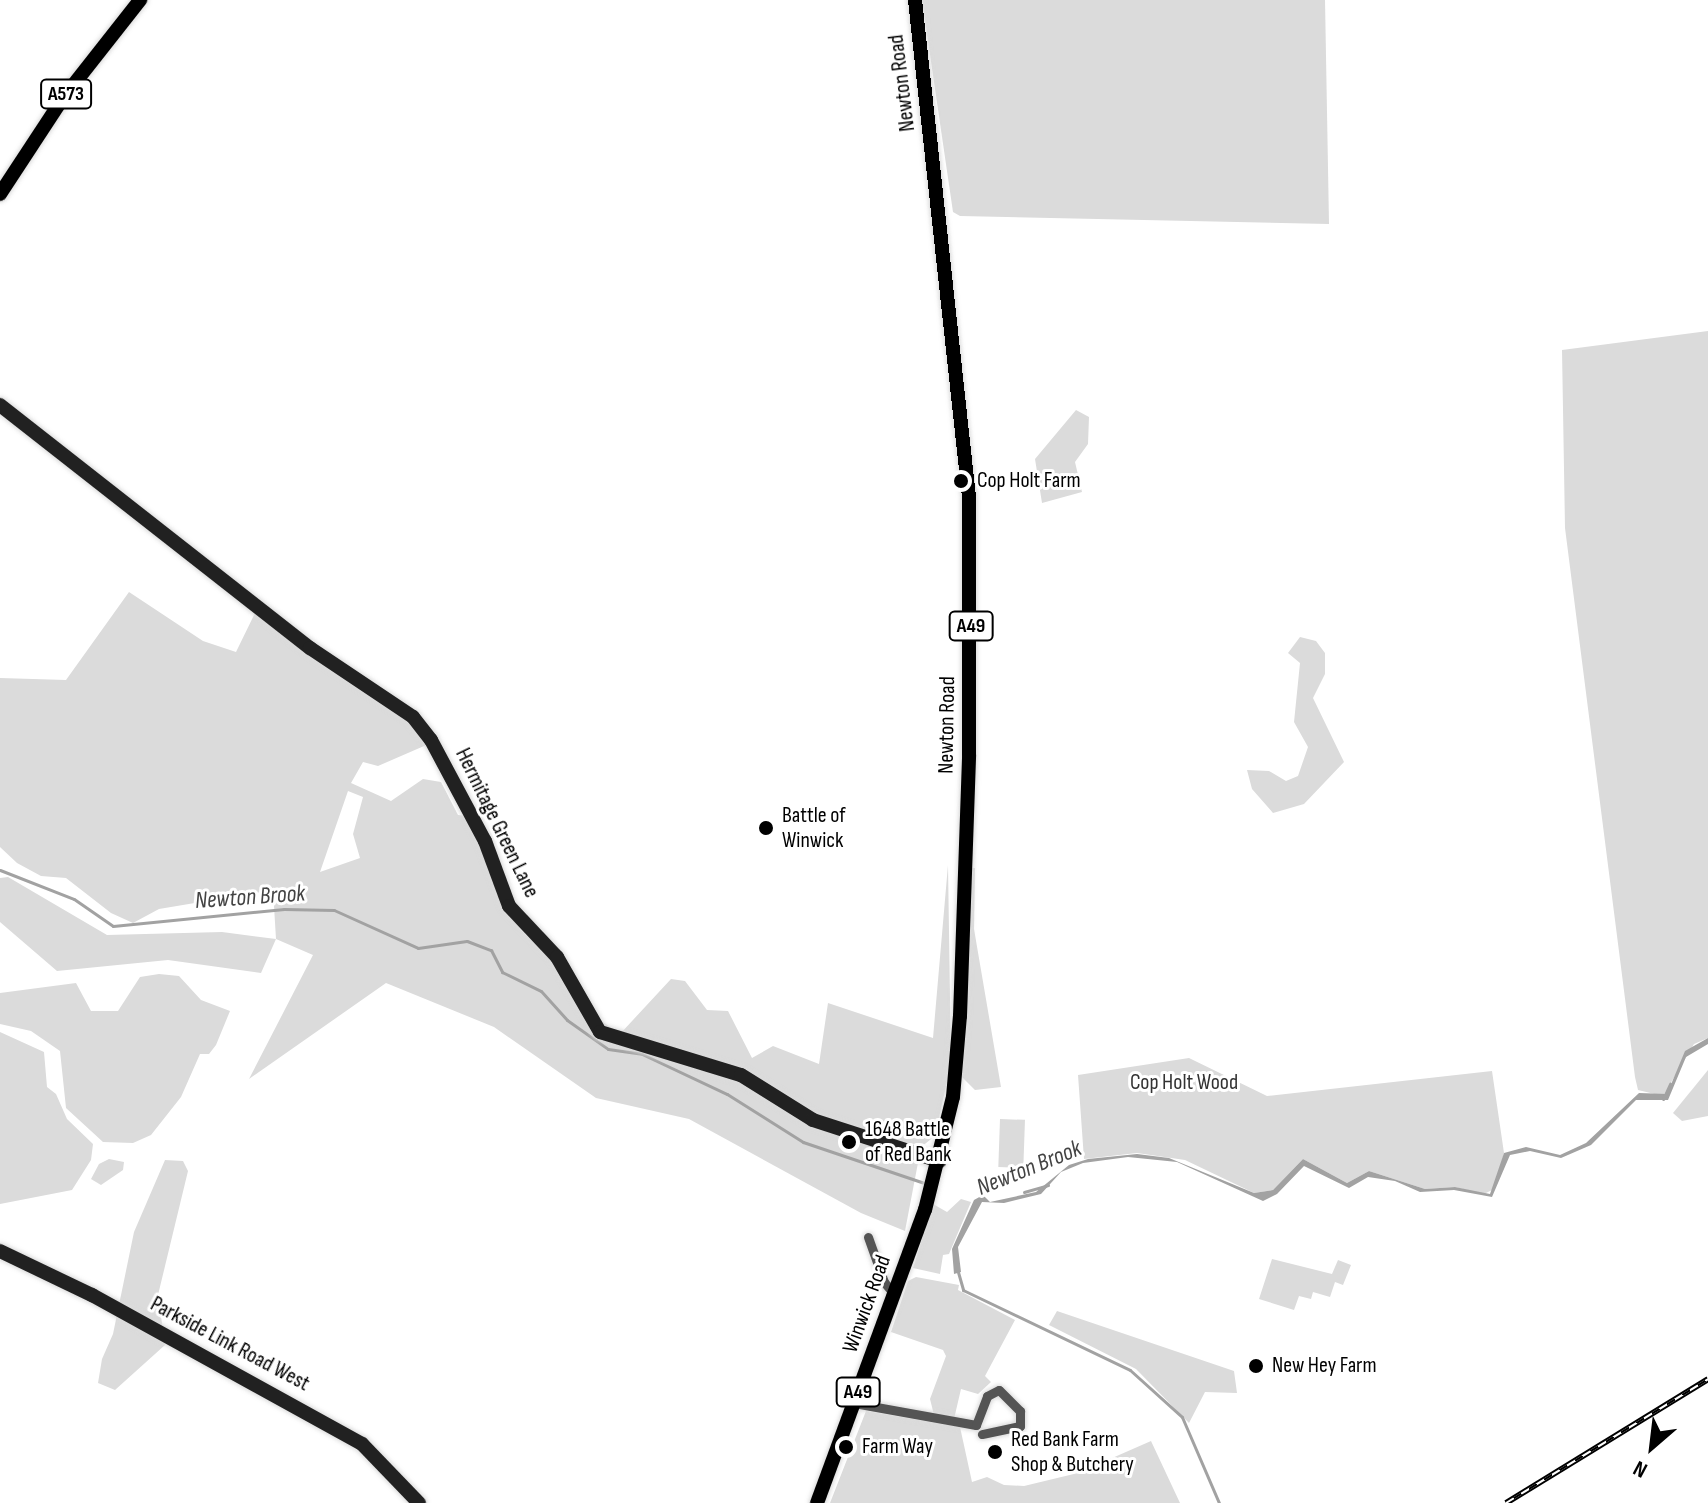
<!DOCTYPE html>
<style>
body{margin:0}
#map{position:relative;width:1708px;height:1503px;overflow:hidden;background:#fff;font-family:"Sofia Sans Condensed",sans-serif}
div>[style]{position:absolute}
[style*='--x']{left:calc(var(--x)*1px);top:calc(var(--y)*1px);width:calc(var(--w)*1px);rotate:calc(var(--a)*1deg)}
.green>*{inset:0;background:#dbdbdb;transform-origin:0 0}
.water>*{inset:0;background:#a2a2a2}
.stream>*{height:3px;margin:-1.5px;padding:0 1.5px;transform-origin:1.5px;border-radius:1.5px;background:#a2a2a2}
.roads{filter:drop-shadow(0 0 2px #dbdbdb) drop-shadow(0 0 2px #dbdbdb)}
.street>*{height:9px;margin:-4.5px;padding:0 4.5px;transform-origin:4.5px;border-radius:4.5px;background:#545454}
.secondary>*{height:14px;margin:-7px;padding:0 7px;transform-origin:7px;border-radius:7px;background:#212121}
.primary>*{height:14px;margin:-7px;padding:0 7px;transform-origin:7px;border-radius:7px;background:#000}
.rail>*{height:6px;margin-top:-3px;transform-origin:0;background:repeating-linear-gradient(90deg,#fff 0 9px,#000 0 18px);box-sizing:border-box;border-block:2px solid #000}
.dots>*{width:22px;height:22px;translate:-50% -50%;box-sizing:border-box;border:4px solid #fff;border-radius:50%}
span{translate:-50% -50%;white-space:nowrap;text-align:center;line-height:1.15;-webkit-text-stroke:6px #fff;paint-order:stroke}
.shield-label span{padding:2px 6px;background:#fff;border:2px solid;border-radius:6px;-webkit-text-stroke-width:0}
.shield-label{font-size:20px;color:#000;font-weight:700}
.street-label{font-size:22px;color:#000}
.poi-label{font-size:22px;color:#000}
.left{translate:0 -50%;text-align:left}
.park-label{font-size:22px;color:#323232}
.water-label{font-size:24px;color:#434343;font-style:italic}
.north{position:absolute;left:1612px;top:1407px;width:80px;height:80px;-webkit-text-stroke:6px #fff;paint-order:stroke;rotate:208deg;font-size:22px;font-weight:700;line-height:32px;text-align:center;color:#000}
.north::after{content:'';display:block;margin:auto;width:28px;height:36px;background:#000;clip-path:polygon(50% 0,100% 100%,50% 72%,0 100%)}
</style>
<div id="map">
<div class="green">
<i style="clip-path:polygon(922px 0,1325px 0,1329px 224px,960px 216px,953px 212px)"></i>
<i style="clip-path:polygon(1708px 331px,1708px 1038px,1694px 1044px,1663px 1096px,1638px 1090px,1635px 1077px,1565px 528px,1562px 350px)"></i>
<i style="clip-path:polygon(1076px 410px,1089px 417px,1088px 444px,1075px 462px,1082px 492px,1042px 503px,1035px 459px)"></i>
<i style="clip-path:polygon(evenodd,129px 592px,203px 641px,236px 652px,256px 611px,398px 709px,431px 743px,378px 766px,363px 762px,351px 783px,391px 801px,423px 779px,441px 782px,458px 815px,468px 816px,520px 929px,566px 975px,580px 1006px,620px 1034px,671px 979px,685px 981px,707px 1010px,728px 1011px,752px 1058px,773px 1046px,819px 1064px,828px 1003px,933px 1038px,948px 865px,951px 1064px,935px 1136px,921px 1147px,905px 1231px,861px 1213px,689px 1119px,596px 1098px,494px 1027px,386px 983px,249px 1079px,313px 955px,276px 939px,261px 973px,168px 960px,57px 971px,0 922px,0 878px,8px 877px,107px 935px,222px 932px,276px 939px,273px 890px,159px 909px,133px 923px,111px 913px,66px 878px,41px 876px,17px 863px,0 847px,0 678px,66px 680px,129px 592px,348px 791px,363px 797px,353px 834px,360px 858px,320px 872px,348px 791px)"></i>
<i style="clip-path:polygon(1300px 637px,1316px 641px,1325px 653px,1325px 674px,1313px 698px,1344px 762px,1304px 804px,1273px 813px,1252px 789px,1247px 770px,1269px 771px,1286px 781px,1298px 776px,1308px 747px,1294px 722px,1300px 663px,1288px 653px)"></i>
<i style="clip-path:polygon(971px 868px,975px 868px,974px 929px,1001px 1087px,975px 1090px,960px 1075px)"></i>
<i style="clip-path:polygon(159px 974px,179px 976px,201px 1000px,230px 1011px,216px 1045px,209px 1054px,200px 1054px,181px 1097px,151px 1135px,133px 1143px,103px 1142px,66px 1108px,60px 1051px,31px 1031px,0 1024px,0 993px,76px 983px,91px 1011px,118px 1011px,140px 977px)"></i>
<i style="clip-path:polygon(0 1032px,44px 1052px,47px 1087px,56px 1094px,67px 1119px,93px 1144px,91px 1160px,72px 1190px,0 1204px)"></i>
<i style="clip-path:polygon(1189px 1058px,1267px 1096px,1492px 1071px,1504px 1153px,1494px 1189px,1484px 1194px,1455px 1187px,1425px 1189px,1369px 1171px,1347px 1183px,1303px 1159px,1273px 1190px,1254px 1193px,1185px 1160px,1137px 1153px,1084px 1159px,1078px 1075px)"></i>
<i style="clip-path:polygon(1708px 1070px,1708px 1116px,1682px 1121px,1673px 1113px)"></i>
<i style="left:1000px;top:1119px;width:25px;height:48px;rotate:2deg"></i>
<i style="clip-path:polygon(109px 1159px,124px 1162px,123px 1170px,101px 1185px,91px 1179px,99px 1164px)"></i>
<i style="clip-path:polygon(165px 1160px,183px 1161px,188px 1171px,158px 1295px,165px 1345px,115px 1390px,98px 1383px,102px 1359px,113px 1334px,134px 1232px)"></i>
<i style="clip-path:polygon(961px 1199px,971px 1202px,949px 1254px,943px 1255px,940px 1274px,913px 1268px,933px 1204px,947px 1212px)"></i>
<i style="clip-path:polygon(1272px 1259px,1332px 1274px,1338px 1260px,1351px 1265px,1343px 1285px,1335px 1282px,1330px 1297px,1313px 1292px,1311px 1299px,1299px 1296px,1294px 1310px,1259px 1299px)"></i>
<i style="clip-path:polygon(916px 1277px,959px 1285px,958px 1290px,1015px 1320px,985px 1376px,991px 1382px,978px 1394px,961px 1389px,954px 1419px,934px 1415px,930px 1399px,946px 1356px,943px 1350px,891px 1332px,908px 1281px)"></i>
<i style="clip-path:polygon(1057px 1311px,1234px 1371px,1237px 1393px,1205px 1392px,1189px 1423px,1136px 1369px,1049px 1325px)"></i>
<i style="clip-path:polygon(866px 1411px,960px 1427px,972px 1482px,987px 1477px,1004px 1485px,1024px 1486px,1078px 1473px,1151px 1441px,1180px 1503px,830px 1503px)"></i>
</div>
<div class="water">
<i style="clip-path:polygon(1708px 1038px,1708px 1044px,1686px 1057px,1668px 1100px,1636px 1100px,1591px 1145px,1561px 1158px,1530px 1151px,1510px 1155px,1492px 1197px,1454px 1190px,1420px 1192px,1395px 1181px,1368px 1177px,1349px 1188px,1304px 1166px,1277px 1194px,1263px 1201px,1177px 1162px,1128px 1157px,1083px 1163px,1061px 1172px,1041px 1194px,1004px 1203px,982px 1202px,958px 1247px,961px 1272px,954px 1274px,952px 1249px,974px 1200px,983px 1195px,990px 1202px,1036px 1192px,1069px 1165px,1088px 1159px,1137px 1154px,1169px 1158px,1254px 1193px,1273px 1190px,1303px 1159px,1347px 1183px,1369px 1171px,1425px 1189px,1455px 1187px,1490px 1194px,1504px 1153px,1526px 1147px,1560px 1155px,1586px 1143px,1639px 1093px,1667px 1094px,1685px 1051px)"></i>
</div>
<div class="stream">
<i style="--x:0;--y:870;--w:79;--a:21.4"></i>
<i style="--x:74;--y:899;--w:47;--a:34.7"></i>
<i style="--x:113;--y:926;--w:172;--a:-5.7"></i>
<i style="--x:284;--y:909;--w:50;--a:1.1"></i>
<i style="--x:334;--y:910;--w:92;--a:24.3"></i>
<i style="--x:418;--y:948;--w:49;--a:-8.1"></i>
<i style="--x:467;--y:941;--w:26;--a:21"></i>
<i style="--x:491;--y:950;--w:25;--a:63"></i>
<i style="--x:502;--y:972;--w:43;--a:26"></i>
<i style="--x:541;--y:991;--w:39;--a:48"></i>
<i style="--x:567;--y:1020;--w:50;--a:35.3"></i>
<i style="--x:608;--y:1049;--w:34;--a:8"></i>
<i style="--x:642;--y:1054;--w:94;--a:25.2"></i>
<i style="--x:727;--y:1094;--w:90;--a:32.3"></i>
<i style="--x:803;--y:1142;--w:128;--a:18.7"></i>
<i style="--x:1663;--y:1099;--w:17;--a:-65"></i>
<i style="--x:1024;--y:1192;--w:25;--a:-16"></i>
<i style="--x:958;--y:1272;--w:19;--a:74"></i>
<i style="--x:963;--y:1290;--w:185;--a:25.6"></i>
<i style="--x:1130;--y:1370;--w:70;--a:42.1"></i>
<i style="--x:1182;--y:1417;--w:94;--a:66.7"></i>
</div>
<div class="roads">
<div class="street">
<i style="--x:868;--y:1237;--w:48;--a:70.4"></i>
<i style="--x:884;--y:1282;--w:16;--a:50"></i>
<i style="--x:854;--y:1403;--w:124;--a:10.2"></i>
<i style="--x:976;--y:1425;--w:31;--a:-69"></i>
<i style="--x:987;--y:1396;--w:13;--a:-27"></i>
<i style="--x:999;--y:1390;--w:30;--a:45"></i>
<i style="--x:1020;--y:1411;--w:15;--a:90"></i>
<i style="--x:1020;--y:1426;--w:39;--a:168"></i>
</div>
<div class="secondary">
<i style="--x:0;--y:405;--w:394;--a:38.1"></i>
<i style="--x:310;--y:648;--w:124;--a:33.8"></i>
<i style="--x:413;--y:717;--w:29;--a:52"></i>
<i style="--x:431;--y:740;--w:115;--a:61.9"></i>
<i style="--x:485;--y:841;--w:69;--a:69.7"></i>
<i style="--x:509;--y:906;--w:70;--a:46.7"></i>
<i style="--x:557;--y:957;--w:86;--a:60.2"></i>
<i style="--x:600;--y:1032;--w:147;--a:17"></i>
<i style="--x:741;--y:1075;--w:85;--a:32"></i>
<i style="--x:813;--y:1120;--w:133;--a:18"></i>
<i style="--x:0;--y:1251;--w:102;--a:25.6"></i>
<i style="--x:92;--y:1295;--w:308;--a:28.9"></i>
<i style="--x:362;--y:1444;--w:82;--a:46"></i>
</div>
<div class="primary">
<i style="--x:0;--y:194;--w:115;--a:-56.7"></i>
<i style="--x:63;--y:98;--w:125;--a:-51.8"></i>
<i style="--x:817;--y:1503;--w:312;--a:-69.8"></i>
<i style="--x:925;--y:1210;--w:116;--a:-76.1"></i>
<i style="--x:953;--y:1097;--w:81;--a:-85.1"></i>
<i style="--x:960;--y:1016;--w:261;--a:-88"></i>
<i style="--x:969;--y:755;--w:258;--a:-90"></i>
<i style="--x:969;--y:497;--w:500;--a:-96.2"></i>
</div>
</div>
<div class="rail">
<i style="--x:1506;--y:1503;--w:237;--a:-31.5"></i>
</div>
<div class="dots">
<i style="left:961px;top:481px;background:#000"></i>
<i style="left:766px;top:828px;background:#000"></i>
<i style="left:849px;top:1142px;background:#000"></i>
<i style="left:1256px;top:1366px;background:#000"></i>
<i style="left:846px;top:1447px;background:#000"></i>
<i style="left:995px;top:1452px;background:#000"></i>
</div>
<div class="shield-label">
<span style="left:66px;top:94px">A573</span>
<span style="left:971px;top:626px">A49</span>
<span style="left:858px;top:1392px">A49</span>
</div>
<div class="street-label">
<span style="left:902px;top:83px;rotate:-97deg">Newton Road</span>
<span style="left:947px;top:725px;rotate:-89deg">Newton Road</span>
<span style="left:497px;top:823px;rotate:64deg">Hermitage Green Lane</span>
<span style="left:867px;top:1304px;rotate:-70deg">Winwick Road</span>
<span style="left:230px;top:1344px;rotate:28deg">Parkside Link Road West</span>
</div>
<div class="poi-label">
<span class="left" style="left:977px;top:481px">Cop Holt Farm</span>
<span class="left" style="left:782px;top:828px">Battle of<br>Winwick</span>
<span class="left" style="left:865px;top:1142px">1648 Battle<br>of Red Bank</span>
<span class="left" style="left:1272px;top:1366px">New Hey Farm</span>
<span class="left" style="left:1011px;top:1452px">Red Bank Farm<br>Shop &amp; Butchery</span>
<span class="left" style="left:862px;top:1447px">Farm Way</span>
</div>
<div class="park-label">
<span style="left:1184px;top:1083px">Cop Holt Wood</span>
</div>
<div class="water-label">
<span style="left:250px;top:897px;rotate:-4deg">Newton Brook</span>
<span style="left:1029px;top:1168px;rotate:-22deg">Newton Brook</span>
</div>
<div class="north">N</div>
</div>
